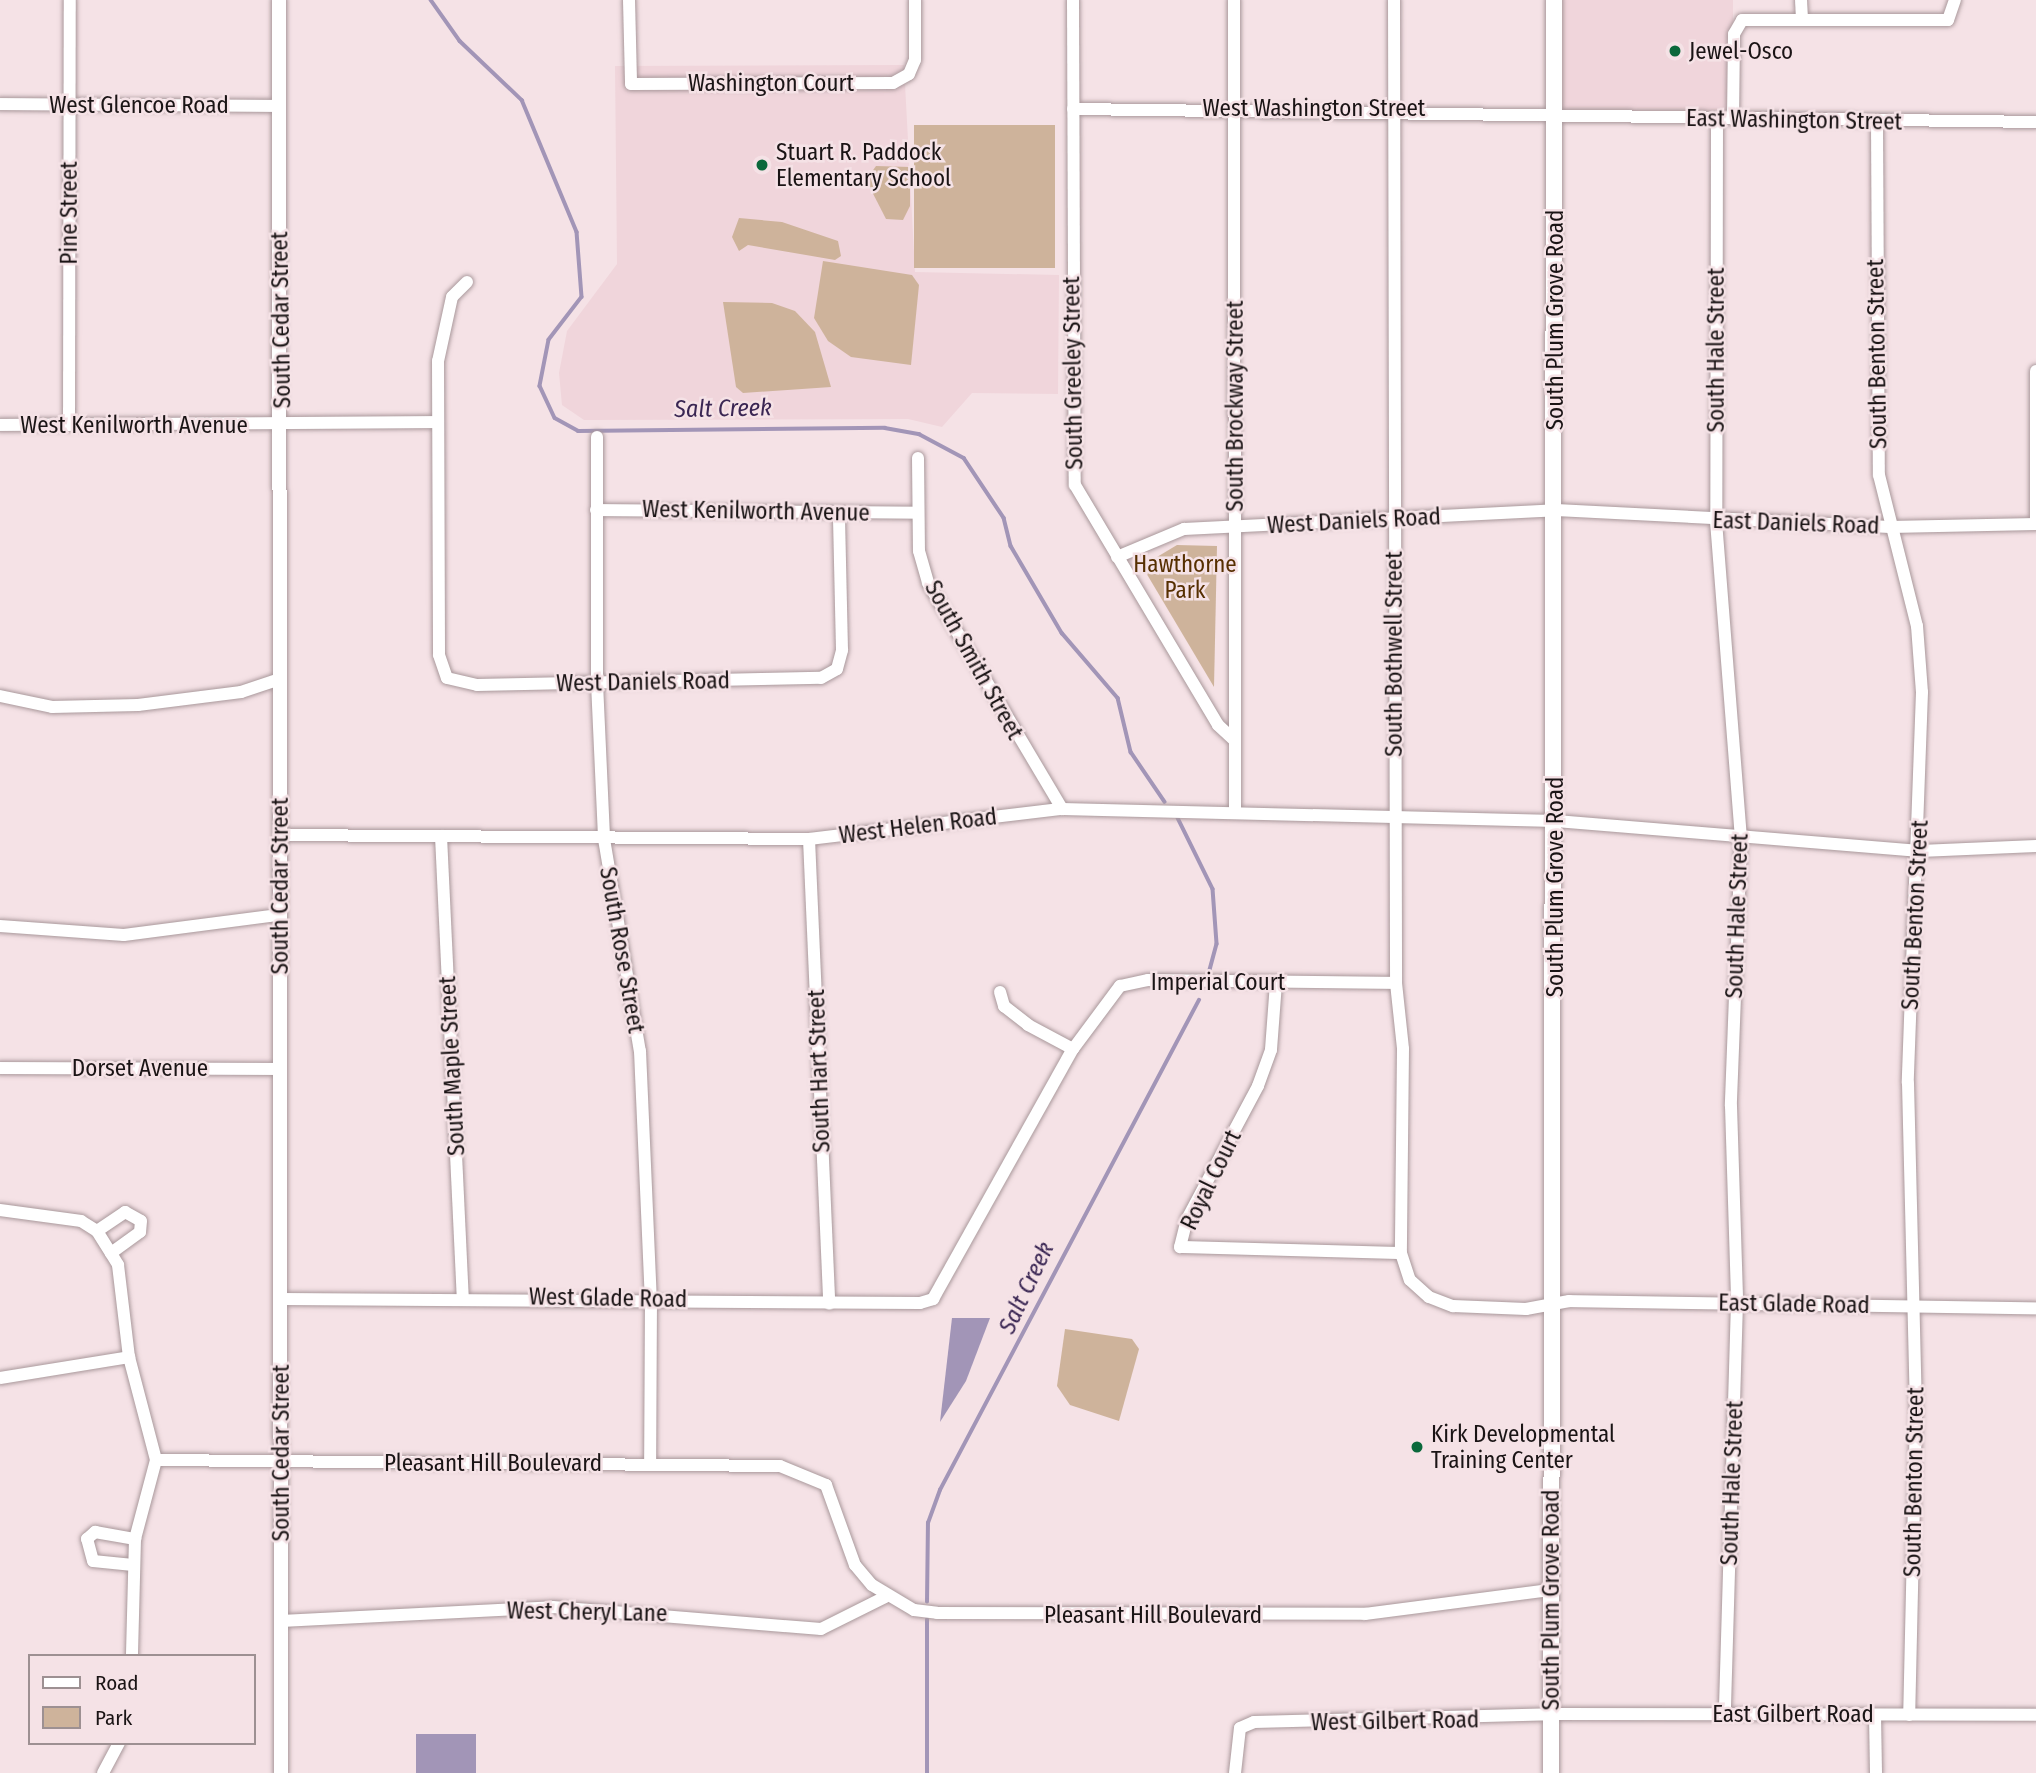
<!DOCTYPE html>
<style>
body{margin:0}
#map{position:relative;width:2036px;height:1773px;overflow:hidden;background:#f5e2e6;font-family:"Fira Sans Condensed",sans-serif}
div>[style]{position:absolute}
[style*='--x']{left:calc(var(--x)*1px);top:calc(var(--y)*1px);width:calc(var(--w)*1px);rotate:calc(var(--a)*1deg)}
.built>*{inset:0;background:#f0d5db;transform-origin:0 0}
.green>*{inset:0;background:#ceb39b;transform-origin:0 0}
.water>*{inset:0;background:#a295b7;transform-origin:0 0}
.stream>*{height:3.5px;margin:-1.75px;padding:0 1.75px;transform-origin:1.75px;border-radius:1.75px;background:#a295b7}
.roads{filter:drop-shadow(0 0 2px #a9989b) drop-shadow(0 0 2px #a9989b)}
.minor>*{height:12px;margin:-6px;padding:0 6px;transform-origin:6px;border-radius:6px;background:#fff}
.tertiary>*{height:14px;margin:-7px;padding:0 7px;transform-origin:7px;border-radius:7px;background:#fff}
.secondary>*{height:16px;margin:-8px;padding:0 8px;transform-origin:8px;border-radius:8px;background:#fff}
.dots>*{width:19px;height:19px;translate:-50% -50%;box-sizing:border-box;border:4px solid #f5e2e6;border-radius:50%}
span{translate:-50% -50%;white-space:nowrap;text-align:center;line-height:1.15;-webkit-text-stroke:5px #f5e2e6;paint-order:stroke}
.poi-label{font-size:23px;color:#1a1415}
.left{translate:0 -50%;text-align:left}
.street-label{font-size:23px;color:#1a1415}
.park-label{font-size:23px;color:#562f00}
.water-label{font-size:24px;color:#3a2653;font-style:italic}
.legend{position:absolute;left:28px;top:1654px;width:228px;height:91px;box-sizing:border-box;background:#f5e2e6;border:2px solid #9d9092;margin:0;padding:9px 12px;list-style:none;font-size:21px;color:#1a1415}
.legend li{display:flex;align-items:center;gap:14px;height:35px}
.legend b{width:35px;border:2px solid #9d9092}
</style>
<div id="map">
<div class="built">
<i style="left:1554px;top:0;width:179px;height:111px"></i>
<i style="clip-path:polygon(904px 65px,915px 272px,1059px 275px,1058px 394px,972px 393px,942px 427px,908px 419px,584px 420px,562px 405px,559px 373px,567px 331px,617px 264px,615px 66px)"></i>
</div>
<div class="green">
<i style="left:914px;top:125px;width:141px;height:143px"></i>
<i style="clip-path:polygon(876px 166px,910px 167px,910px 206px,903px 220px,886px 219px,866px 180px)"></i>
<i style="clip-path:polygon(739px 218px,782px 222px,838px 241px,841px 256px,835px 260px,748px 245px,739px 251px,732px 237px)"></i>
<i style="clip-path:polygon(823px 261px,912px 275px,919px 285px,911px 365px,851px 357px,828px 341px,814px 318px)"></i>
<i style="clip-path:polygon(723px 302px,772px 303px,795px 311px,815px 332px,831px 387px,743px 393px,736px 387px)"></i>
<i style="clip-path:polygon(1177px 545px,1217px 546px,1214px 687px,1142px 566px)"></i>
<i style="clip-path:polygon(1065px 1329px,1132px 1339px,1139px 1349px,1119px 1421px,1070px 1405px,1057px 1386px)"></i>
</div>
<div class="water">
<i style="clip-path:polygon(952px 1318px,990px 1318px,966px 1381px,940px 1422px)"></i>
<i style="left:416px;top:1734px;width:60px;height:39px"></i>
</div>
<div class="stream">
<i style="--x:431;--y:0;--w:50;--a:54.7"></i>
<i style="--x:460;--y:41;--w:86;--a:43.6"></i>
<i style="--x:522;--y:100;--w:143;--a:67.4"></i>
<i style="--x:577;--y:232;--w:65;--a:85.6"></i>
<i style="--x:582;--y:297;--w:54;--a:127.5"></i>
<i style="--x:549;--y:340;--w:47;--a:101.1"></i>
<i style="--x:540;--y:386;--w:35;--a:65"></i>
<i style="--x:555;--y:418;--w:26;--a:29"></i>
<i style="--x:578;--y:431;--w:307;--a:-0.6"></i>
<i style="--x:885;--y:428;--w:35;--a:10"></i>
<i style="--x:919;--y:434;--w:51;--a:28.1"></i>
<i style="--x:964;--y:458;--w:72;--a:56.3"></i>
<i style="--x:1004;--y:518;--w:29;--a:76"></i>
<i style="--x:1011;--y:546;--w:101;--a:59.6"></i>
<i style="--x:1062;--y:633;--w:86;--a:49.3"></i>
<i style="--x:1118;--y:698;--w:56;--a:76.5"></i>
<i style="--x:1131;--y:752;--w:60;--a:55.8"></i>
<i style="--x:1178;--y:818;--w:79;--a:63.8"></i>
<i style="--x:1213;--y:889;--w:55;--a:85.8"></i>
<i style="--x:1217;--y:944;--w:31;--a:105"></i>
<i style="--x:927;--y:1602;--w:79;--a:-89.3"></i>
<i style="--x:928;--y:1523;--w:35;--a:-70"></i>
<i style="--x:940;--y:1490;--w:554;--a:-62.14"></i>
<i style="--x:927;--y:1773;--w:153;--a:-90"></i>
</div>
<div class="roads">
<div class="minor">
<i style="--x:629;--y:0;--w:84;--a:88.6"></i>
<i style="--x:631;--y:84;--w:262;--a:-0.2"></i>
<i style="--x:893;--y:83;--w:18;--a:-29"></i>
<i style="--x:909;--y:74;--w:15;--a:-67"></i>
<i style="--x:915;--y:60;--w:60;--a:-90"></i>
<i style="--x:1073;--y:0;--w:485;--a:89.8"></i>
<i style="--x:1075;--y:485;--w:279;--a:59.2"></i>
<i style="--x:1218;--y:725;--w:23;--a:43"></i>
<i style="--x:1234;--y:0;--w:811;--a:89.93"></i>
<i style="--x:1394;--y:0;--w:983;--a:89.88"></i>
<i style="--x:1396;--y:983;--w:66;--a:83.9"></i>
<i style="--x:1403;--y:1049;--w:204;--a:90.6"></i>
<i style="--x:1401;--y:1253;--w:28;--a:72"></i>
<i style="--x:1410;--y:1280;--w:25;--a:42"></i>
<i style="--x:1429;--y:1297;--w:26;--a:21"></i>
<i style="--x:1453;--y:1306;--w:73;--a:2.4"></i>
<i style="--x:1526;--y:1309;--w:44;--a:-10.5"></i>
<i style="--x:1569;--y:1301;--w:467;--a:0.9"></i>
<i style="--x:1801;--y:0;--w:18;--a:87"></i>
<i style="--x:0;--y:104;--w:278;--a:0.4"></i>
<i style="--x:1073;--y:109;--w:963;--a:0.77"></i>
<i style="--x:1717;--y:119;--w:402;--a:90.1"></i>
<i style="--x:1716;--y:521;--w:320;--a:85.5"></i>
<i style="--x:1741;--y:840;--w:266;--a:92.2"></i>
<i style="--x:1731;--y:1106;--w:196;--a:88.2"></i>
<i style="--x:1737;--y:1302;--w:412;--a:91.7"></i>
<i style="--x:1733;--y:119;--w:85;--a:-89.3"></i>
<i style="--x:1734;--y:34;--w:16;--a:-60"></i>
<i style="--x:1742;--y:20;--w:206;--a:0"></i>
<i style="--x:1948;--y:20;--w:21;--a:-71"></i>
<i style="--x:1877;--y:121;--w:354;--a:89.7"></i>
<i style="--x:1879;--y:475;--w:156;--a:75.9"></i>
<i style="--x:1917;--y:626;--w:66;--a:85.7"></i>
<i style="--x:1922;--y:692;--w:391;--a:92.1"></i>
<i style="--x:1908;--y:1083;--w:331;--a:88.6"></i>
<i style="--x:1916;--y:1414;--w:301;--a:91.3"></i>
<i style="--x:467;--y:282;--w:21;--a:135"></i>
<i style="--x:452;--y:297;--w:66;--a:102.3"></i>
<i style="--x:438;--y:361;--w:294;--a:89.8"></i>
<i style="--x:439;--y:655;--w:24;--a:71"></i>
<i style="--x:447;--y:678;--w:31;--a:13"></i>
<i style="--x:477;--y:685;--w:344;--a:-1.2"></i>
<i style="--x:821;--y:678;--w:18;--a:-29"></i>
<i style="--x:837;--y:669;--w:20;--a:-75"></i>
<i style="--x:842;--y:650;--w:137;--a:-91.3"></i>
<i style="--x:0;--y:425;--w:437;--a:-0.4"></i>
<i style="--x:69;--y:425;--w:425;--a:-89.9"></i>
<i style="--x:597;--y:437;--w:246;--a:90"></i>
<i style="--x:597;--y:683;--w:156;--a:87.4"></i>
<i style="--x:604;--y:839;--w:215;--a:80.4"></i>
<i style="--x:640;--y:1051;--w:247;--a:87.5"></i>
<i style="--x:651;--y:1298;--w:165;--a:90.3"></i>
<i style="--x:918;--y:458;--w:93;--a:89.4"></i>
<i style="--x:919;--y:551;--w:33;--a:74"></i>
<i style="--x:928;--y:583;--w:263;--a:59.3"></i>
<i style="--x:596;--y:510;--w:321;--a:0.5"></i>
<i style="--x:2036;--y:524;--w:153;--a:-90"></i>
<i style="--x:1117;--y:557;--w:73;--a:-22.7"></i>
<i style="--x:1184;--y:529;--w:372;--a:-2.9"></i>
<i style="--x:1556;--y:510;--w:334;--a:2.9"></i>
<i style="--x:1890;--y:527;--w:146;--a:-1.2"></i>
<i style="--x:0;--y:696;--w:53;--a:11.9"></i>
<i style="--x:52;--y:707;--w:86;--a:-1.3"></i>
<i style="--x:138;--y:705;--w:104;--a:-7.2"></i>
<i style="--x:241;--y:692;--w:41;--a:-18.4"></i>
<i style="--x:281;--y:835;--w:528;--a:0.43"></i>
<i style="--x:809;--y:839;--w:255;--a:-6.8"></i>
<i style="--x:1062;--y:809;--w:494;--a:1.4"></i>
<i style="--x:1556;--y:821;--w:365;--a:4.7"></i>
<i style="--x:1920;--y:851;--w:116;--a:-2.5"></i>
<i style="--x:441;--y:836;--w:462;--a:87.3"></i>
<i style="--x:809;--y:839;--w:465;--a:87.5"></i>
<i style="--x:0;--y:926;--w:124;--a:4.2"></i>
<i style="--x:124;--y:935;--w:156;--a:-7.4"></i>
<i style="--x:1276;--y:983;--w:67;--a:94.3"></i>
<i style="--x:1271;--y:1050;--w:38;--a:110"></i>
<i style="--x:1258;--y:1086;--w:151;--a:118.1"></i>
<i style="--x:1187;--y:1219;--w:29;--a:104"></i>
<i style="--x:1180;--y:1247;--w:221;--a:1.6"></i>
<i style="--x:1000;--y:992;--w:15;--a:74"></i>
<i style="--x:1004;--y:1006;--w:31;--a:38"></i>
<i style="--x:1028;--y:1025;--w:51;--a:28.1"></i>
<i style="--x:0;--y:1068;--w:281;--a:0.2"></i>
<i style="--x:0;--y:1210;--w:82;--a:7.7"></i>
<i style="--x:81;--y:1221;--w:19;--a:32"></i>
<i style="--x:97;--y:1231;--w:40;--a:58"></i>
<i style="--x:118;--y:1265;--w:93;--a:83.2"></i>
<i style="--x:129;--y:1357;--w:106;--a:75.3"></i>
<i style="--x:156;--y:1460;--w:82;--a:104.9"></i>
<i style="--x:135;--y:1539;--w:117;--a:91.5"></i>
<i style="--x:97;--y:1231;--w:34;--a:-34"></i>
<i style="--x:125;--y:1212;--w:18;--a:29"></i>
<i style="--x:141;--y:1221;--w:11;--a:95"></i>
<i style="--x:140;--y:1232;--w:36;--a:144"></i>
<i style="--x:281;--y:1299;--w:639;--a:0.36"></i>
<i style="--x:920;--y:1303;--w:14;--a:-17"></i>
<i style="--x:933;--y:1299;--w:287;--a:-60.8"></i>
<i style="--x:1073;--y:1049;--w:79;--a:-53.3"></i>
<i style="--x:1120;--y:986;--w:29;--a:-12"></i>
<i style="--x:1148;--y:980;--w:248;--a:0.7"></i>
<i style="--x:0;--y:1378;--w:131;--a:-9.2"></i>
<i style="--x:156;--y:1460;--w:624;--a:0.55"></i>
<i style="--x:780;--y:1466;--w:50;--a:22.4"></i>
<i style="--x:826;--y:1485;--w:85;--a:70.1"></i>
<i style="--x:855;--y:1565;--w:26;--a:50"></i>
<i style="--x:872;--y:1585;--w:49;--a:30.8"></i>
<i style="--x:914;--y:1610;--w:23;--a:7"></i>
<i style="--x:937;--y:1613;--w:428;--a:0.1"></i>
<i style="--x:1365;--y:1614;--w:188;--a:-7.4"></i>
<i style="--x:133;--y:1565;--w:40;--a:-174.3"></i>
<i style="--x:93;--y:1561;--w:23;--a:-105"></i>
<i style="--x:87;--y:1539;--w:11;--a:-41"></i>
<i style="--x:95;--y:1532;--w:41;--a:9.9"></i>
<i style="--x:281;--y:1621;--w:272;--a:-2.9"></i>
<i style="--x:553;--y:1607;--w:269;--a:4.7"></i>
<i style="--x:821;--y:1629;--w:72;--a:-26.6"></i>
<i style="--x:1875;--y:1715;--w:58;--a:89"></i>
<i style="--x:103;--y:1773;--w:34;--a:-62"></i>
<i style="--x:1235;--y:1773;--w:45;--a:-83.7"></i>
<i style="--x:1240;--y:1728;--w:15;--a:-23"></i>
<i style="--x:1254;--y:1722;--w:297;--a:-1.5"></i>
<i style="--x:1551;--y:1714;--w:485;--a:0.1"></i>
</div>
<div class="tertiary">
<i style="--x:279;--y:0;--w:1773;--a:89.94"></i>
</div>
<div class="secondary">
<i style="--x:1551;--y:1773;--w:1773;--a:-89.9"></i>
</div>
</div>
<div class="dots">
<i style="left:1675px;top:51px;background:#0b683b"></i>
<i style="left:762px;top:165px;background:#0b683b"></i>
<i style="left:1417px;top:1447px;background:#0b683b"></i>
</div>
<div class="poi-label">
<span class="left" style="left:1689px;top:51px">Jewel-Osco</span>
<span class="left" style="left:776px;top:165px">Stuart R. Paddock<br>Elementary School</span>
<span class="left" style="left:1431px;top:1447px">Kirk Developmental<br>Training Center</span>
</div>
<div class="street-label">
<span style="left:771px;top:83px">Washington Court</span>
<span style="left:139px;top:105px">West Glencoe Road</span>
<span style="left:1314px;top:108px">West Washington Street</span>
<span style="left:1794px;top:120px;rotate:1deg">East Washington Street</span>
<span style="left:69px;top:213px;rotate:-90deg">Pine Street</span>
<span style="left:281px;top:320px;rotate:-91deg">South Cedar Street</span>
<span style="left:1555px;top:320px;rotate:-90deg">South Plum Grove Road</span>
<span style="left:1716px;top:350px;rotate:-90deg">South Hale Street</span>
<span style="left:1877px;top:354px;rotate:-91deg">South Benton Street</span>
<span style="left:1073px;top:373px;rotate:-91deg">South Greeley Street</span>
<span style="left:1235px;top:406px;rotate:-90deg">South Brockway Street</span>
<span style="left:134px;top:425px">West Kenilworth Avenue</span>
<span style="left:756px;top:511px;rotate:1deg">West Kenilworth Avenue</span>
<span style="left:1354px;top:521px;rotate:-3deg">West Daniels Road</span>
<span style="left:1796px;top:523px;rotate:2deg">East Daniels Road</span>
<span style="left:1394px;top:654px;rotate:-90deg">South Bothwell Street</span>
<span style="left:974px;top:660px;rotate:61deg">South Smith Street</span>
<span style="left:643px;top:682px;rotate:-1deg">West Daniels Road</span>
<span style="left:918px;top:826px;rotate:-7deg">West Helen Road</span>
<span style="left:280px;top:886px;rotate:-90deg">South Cedar Street</span>
<span style="left:1555px;top:887px;rotate:-90deg">South Plum Grove Road</span>
<span style="left:1915px;top:915px;rotate:-87deg">South Benton Street</span>
<span style="left:1737px;top:916px;rotate:-88deg">South Hale Street</span>
<span style="left:622px;top:950px;rotate:80deg">South Rose Street</span>
<span style="left:1218px;top:982px">Imperial Court</span>
<span style="left:452px;top:1066px;rotate:-93deg">South Maple Street</span>
<span style="left:140px;top:1068px">Dorset Avenue</span>
<span style="left:819px;top:1071px;rotate:-92deg">South Hart Street</span>
<span style="left:1211px;top:1180px;rotate:-64deg">Royal Court</span>
<span style="left:608px;top:1298px;rotate:1deg">West Glade Road</span>
<span style="left:1794px;top:1304px;rotate:1deg">East Glade Road</span>
<span style="left:281px;top:1453px;rotate:-90deg">South Cedar Street</span>
<span style="left:493px;top:1463px">Pleasant Hill Boulevard</span>
<span style="left:1914px;top:1482px;rotate:-89deg">South Benton Street</span>
<span style="left:1732px;top:1483px;rotate:-88deg">South Hale Street</span>
<span style="left:1551px;top:1600px;rotate:-90deg">South Plum Grove Road</span>
<span style="left:587px;top:1612px;rotate:1deg">West Cheryl Lane</span>
<span style="left:1153px;top:1615px">Pleasant Hill Boulevard</span>
<span style="left:1793px;top:1714px">East Gilbert Road</span>
<span style="left:1395px;top:1721px;rotate:-1deg">West Gilbert Road</span>
</div>
<div class="park-label">
<span style="left:1185px;top:577px">Hawthorne<br>Park</span>
</div>
<div class="water-label">
<span style="left:723px;top:409px;rotate:-1deg">Salt Creek</span>
<span style="left:1027px;top:1288px;rotate:-65deg">Salt Creek</span>
</div>
<ul class="legend">
<li><b style="height:9px;background:#fff"></b>Road</li>
<li><b style="height:19px;background:#ceb39b"></b>Park</li>
</ul>
</div>
